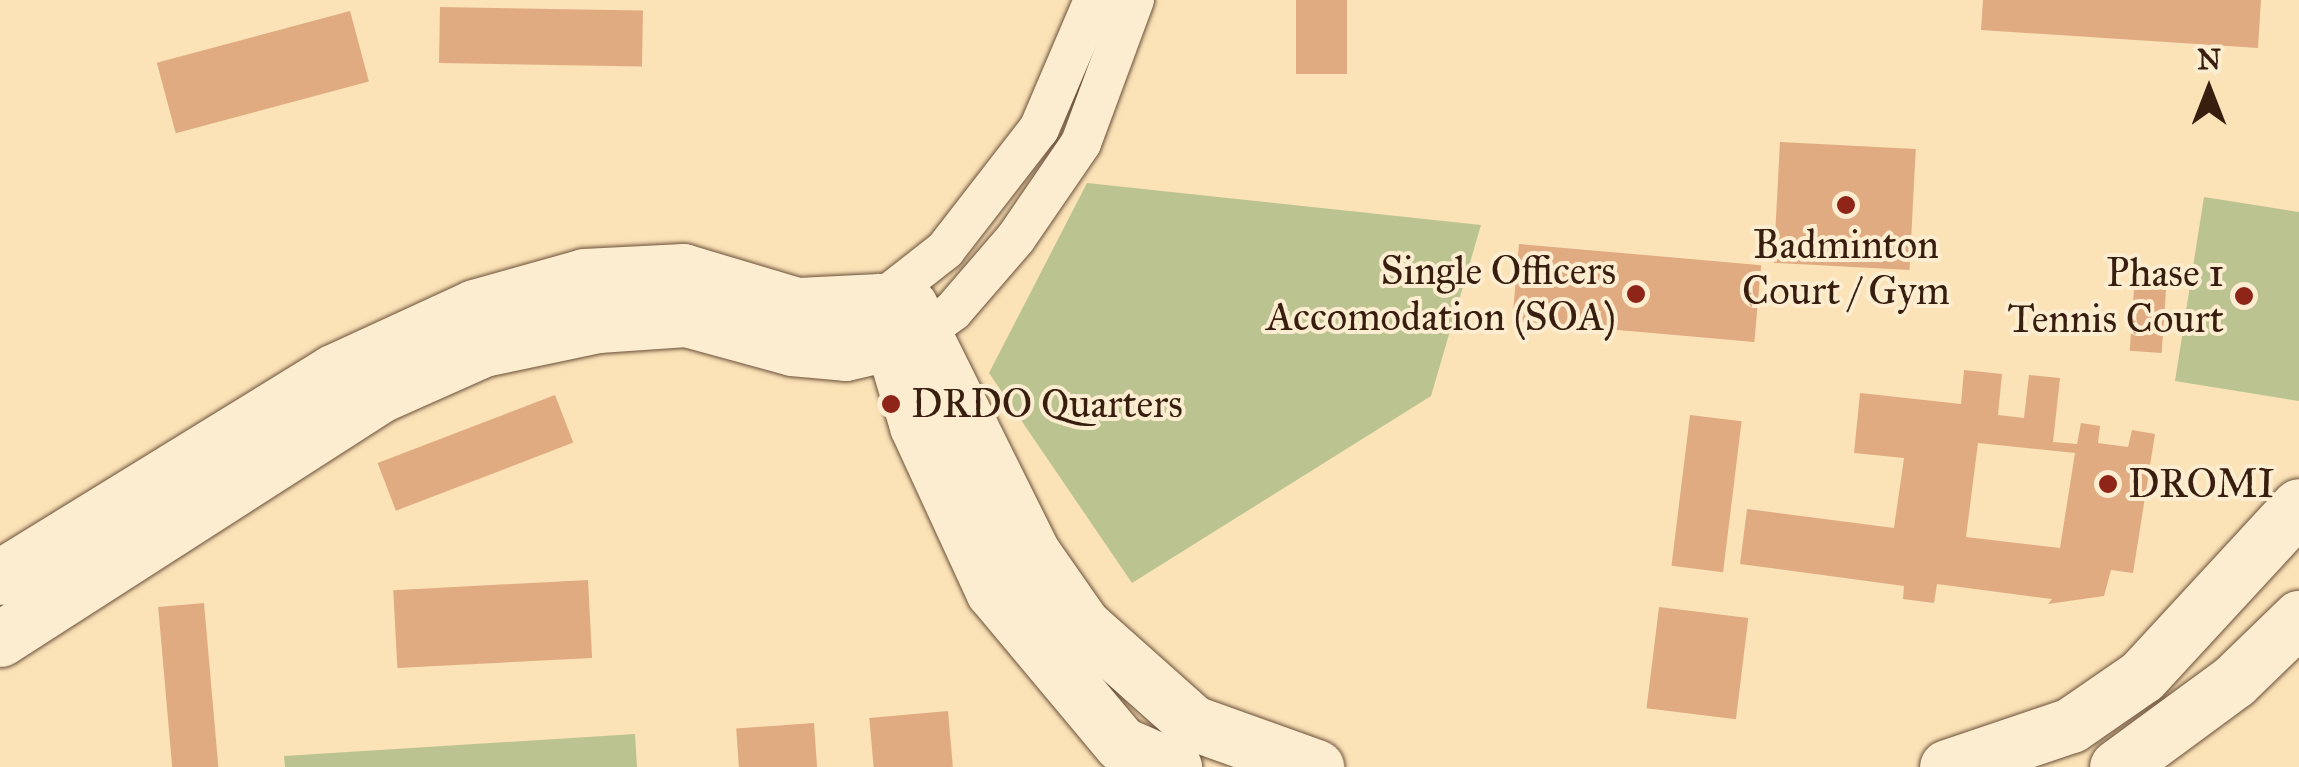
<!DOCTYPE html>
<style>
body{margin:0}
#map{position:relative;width:2299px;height:767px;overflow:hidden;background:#fbe2b7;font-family:"IM FELL Great Primer",serif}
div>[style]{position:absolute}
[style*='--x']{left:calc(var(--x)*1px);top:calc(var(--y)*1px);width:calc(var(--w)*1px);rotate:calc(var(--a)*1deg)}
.green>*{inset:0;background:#bbc491}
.building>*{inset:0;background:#e1ab82;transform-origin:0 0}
.roads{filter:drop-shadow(0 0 2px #694f38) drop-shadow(0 0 2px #694f38)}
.street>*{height:40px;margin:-20px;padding:0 20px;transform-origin:20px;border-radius:20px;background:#fcecd0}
.secondary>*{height:55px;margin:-27.5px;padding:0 27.5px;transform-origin:27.5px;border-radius:27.5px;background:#fcecd0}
.dots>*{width:28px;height:28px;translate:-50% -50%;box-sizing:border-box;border:5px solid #fcecd0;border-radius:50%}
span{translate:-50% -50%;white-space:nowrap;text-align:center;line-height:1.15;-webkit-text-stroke:8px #fcecd0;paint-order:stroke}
.poi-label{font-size:40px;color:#381e0e}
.right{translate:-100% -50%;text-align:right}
.left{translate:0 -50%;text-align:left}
.north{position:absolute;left:2159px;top:40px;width:100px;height:100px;-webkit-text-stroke:8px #fcecd0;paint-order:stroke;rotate:0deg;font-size:28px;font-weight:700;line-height:40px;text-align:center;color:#381e0e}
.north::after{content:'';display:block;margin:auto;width:35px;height:45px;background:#381e0e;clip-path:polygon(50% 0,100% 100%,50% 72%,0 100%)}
</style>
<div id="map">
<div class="green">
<i style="clip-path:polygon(1087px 183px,1481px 225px,1431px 396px,1132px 583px,989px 373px)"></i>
<i style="clip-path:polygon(2204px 197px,2299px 212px,2299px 401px,2175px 381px)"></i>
<i style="clip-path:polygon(635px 734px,637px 767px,285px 767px,284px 756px)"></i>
</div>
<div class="building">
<i style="left:1296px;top:0;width:51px;height:74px"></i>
<i style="clip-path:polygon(1983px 0,2261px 0,2258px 48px,1981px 30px)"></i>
<i style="left:440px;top:7px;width:203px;height:56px;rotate:1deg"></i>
<i style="left:350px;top:11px;width:73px;height:200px;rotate:75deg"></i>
<i style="left:1780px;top:142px;width:136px;height:121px;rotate:3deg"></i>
<i style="left:1519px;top:244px;width:243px;height:77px;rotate:5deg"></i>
<i style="left:2135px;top:275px;width:32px;height:76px;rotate:4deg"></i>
<i style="clip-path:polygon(evenodd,1964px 370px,2002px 374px,1998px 415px,2024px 418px,2029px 375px,2060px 378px,2053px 442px,2077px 444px,2081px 423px,2100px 426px,2098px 443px,2128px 447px,2132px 430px,2155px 434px,2133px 573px,2111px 570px,2104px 596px,2048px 604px,2052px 599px,1937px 584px,1934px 603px,1903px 599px,1904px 586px,1740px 564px,1747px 509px,1894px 528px,1904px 458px,1854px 453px,1860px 393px,1961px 404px,1964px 370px,1978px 443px,2075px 453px,2060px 548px,1966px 537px,1978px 443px)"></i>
<i style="left:555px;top:395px;width:51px;height:190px;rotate:69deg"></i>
<i style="left:1690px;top:415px;width:52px;height:152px;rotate:7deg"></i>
<i style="left:588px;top:580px;width:78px;height:195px;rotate:87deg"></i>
<i style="left:204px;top:603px;width:165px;height:46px;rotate:85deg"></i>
<i style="left:1659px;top:607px;width:90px;height:102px;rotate:7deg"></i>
<i style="left:948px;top:711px;width:56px;height:79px;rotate:85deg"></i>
<i style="left:814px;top:723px;width:44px;height:78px;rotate:86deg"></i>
</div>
<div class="roads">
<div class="street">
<i style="--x:880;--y:301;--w:83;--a:-38.1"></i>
<i style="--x:945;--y:250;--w:153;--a:-52.2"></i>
<i style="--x:1039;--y:129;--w:140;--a:-66.9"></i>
<i style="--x:919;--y:336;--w:42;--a:-36.3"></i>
<i style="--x:953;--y:311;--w:96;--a:-49.2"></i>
<i style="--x:1016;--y:238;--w:115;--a:-55.6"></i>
<i style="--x:1081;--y:143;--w:153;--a:-69.7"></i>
</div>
<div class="secondary">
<i style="--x:910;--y:306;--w:275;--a:63.6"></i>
<i style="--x:1032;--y:552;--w:89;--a:55.1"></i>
<i style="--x:1083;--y:625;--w:147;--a:41.7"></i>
<i style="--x:1193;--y:723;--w:131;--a:19.7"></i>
<i style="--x:0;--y:577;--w:391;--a:-31.6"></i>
<i style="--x:333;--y:372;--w:155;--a:-24.7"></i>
<i style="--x:474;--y:307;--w:114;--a:-15.7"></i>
<i style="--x:584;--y:276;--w:99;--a:-2.9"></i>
<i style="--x:683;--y:271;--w:118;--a:16.7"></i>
<i style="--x:796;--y:305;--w:84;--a:-2.7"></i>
<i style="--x:880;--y:301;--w:130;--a:73.5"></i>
<i style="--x:917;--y:426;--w:182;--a:65.3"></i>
<i style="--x:993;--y:591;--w:199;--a:50.1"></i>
<i style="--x:1121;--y:744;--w:58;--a:23.5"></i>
<i style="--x:0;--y:639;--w:449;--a:-32.7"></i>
<i style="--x:378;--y:396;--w:115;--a:-24.1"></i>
<i style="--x:483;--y:349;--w:117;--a:-11.8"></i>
<i style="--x:598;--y:325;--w:88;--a:-3.9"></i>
<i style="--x:686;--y:319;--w:110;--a:15.3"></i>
<i style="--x:792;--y:348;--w:53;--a:5.4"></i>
<i style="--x:845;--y:353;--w:76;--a:-12.9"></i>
<i style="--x:1947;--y:767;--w:131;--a:-18.7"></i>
<i style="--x:2071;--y:725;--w:86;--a:-34.6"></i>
<i style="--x:2142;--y:676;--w:231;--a:-47.3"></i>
<i style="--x:2117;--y:767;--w:145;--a:-36.3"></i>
<i style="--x:2234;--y:681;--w:91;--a:-44.1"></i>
</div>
</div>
<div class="dots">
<i style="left:1846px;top:205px;background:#8f2418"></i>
<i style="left:1636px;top:294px;background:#8f2418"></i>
<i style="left:2244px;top:296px;background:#8f2418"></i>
<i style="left:891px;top:404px;background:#8f2418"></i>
<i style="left:2108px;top:484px;background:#8f2418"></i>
</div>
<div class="poi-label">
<span style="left:1846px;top:268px">Badminton<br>Court / Gym</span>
<span class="right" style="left:1616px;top:294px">Single Officers<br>Accomodation (SOA)</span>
<span class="right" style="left:2224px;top:296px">Phase 1<br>Tennis Court</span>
<span class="left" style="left:911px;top:404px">DRDO Quarters</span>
<span class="left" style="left:2128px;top:484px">DROMI</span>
</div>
<div class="north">N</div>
</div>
